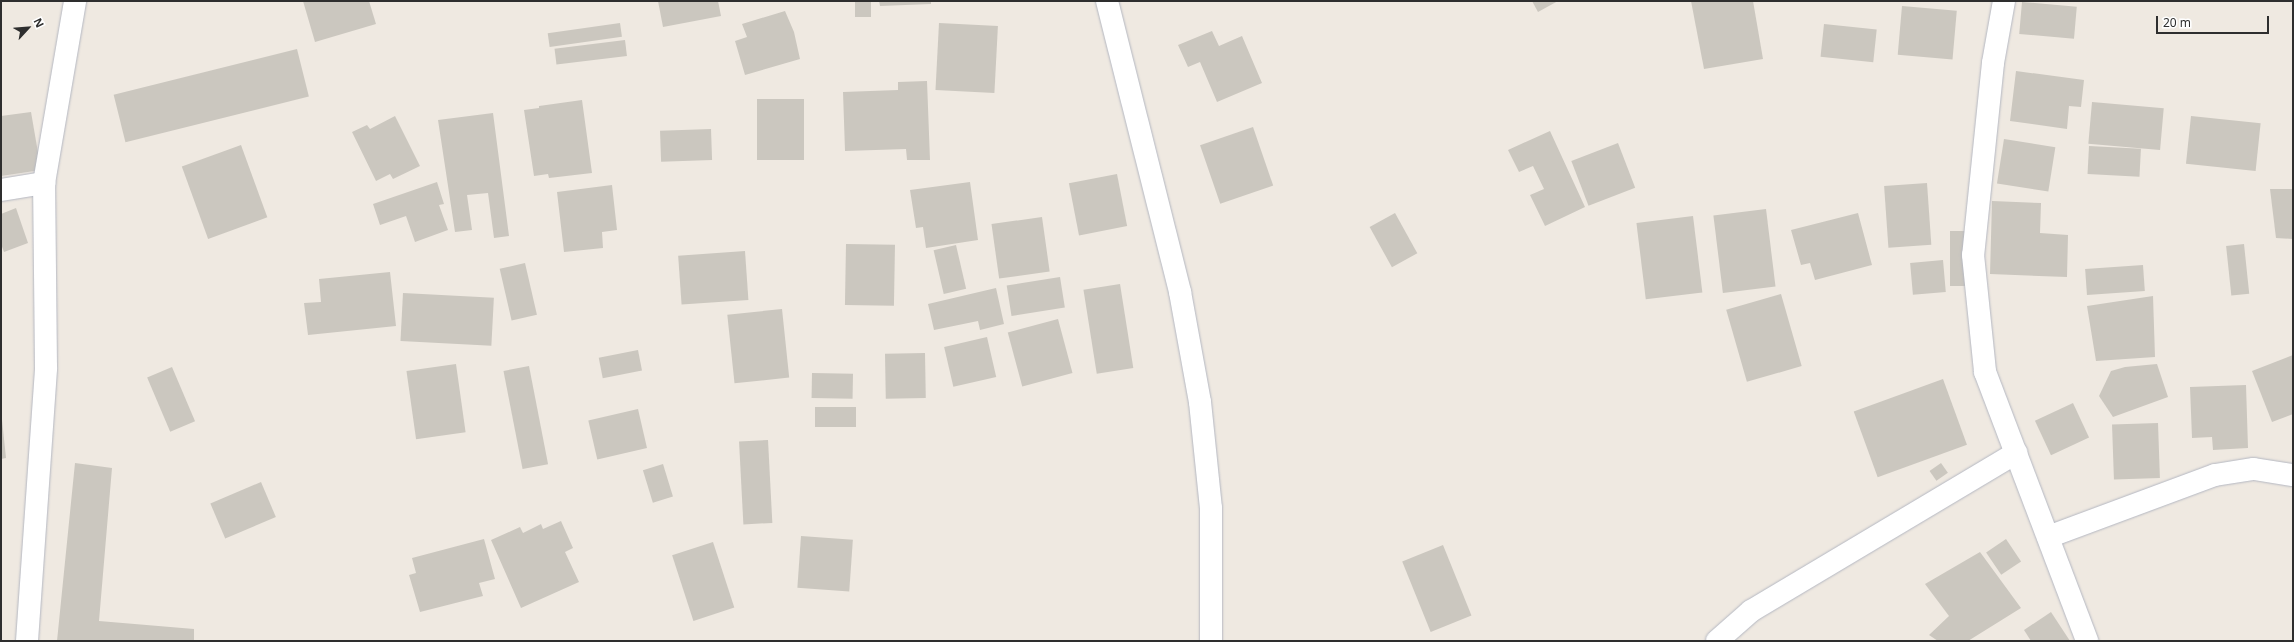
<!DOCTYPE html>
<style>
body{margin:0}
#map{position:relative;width:2294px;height:642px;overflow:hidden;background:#efe9e1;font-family:"Noto Sans",sans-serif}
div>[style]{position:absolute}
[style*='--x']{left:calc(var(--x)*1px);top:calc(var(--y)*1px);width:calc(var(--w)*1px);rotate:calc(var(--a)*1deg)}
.building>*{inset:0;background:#cbc7bf;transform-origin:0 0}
.roads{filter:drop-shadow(0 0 1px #b4b7c1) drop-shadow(0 0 1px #b4b7c1)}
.minor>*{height:22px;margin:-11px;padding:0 11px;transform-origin:11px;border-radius:11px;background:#fff}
span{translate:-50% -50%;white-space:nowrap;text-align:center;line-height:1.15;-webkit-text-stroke:3.5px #fff;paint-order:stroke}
.frame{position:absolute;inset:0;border:2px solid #2e2e2e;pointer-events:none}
.north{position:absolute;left:8px;top:8px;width:40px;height:40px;-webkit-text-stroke:3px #fff;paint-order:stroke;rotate:64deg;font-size:11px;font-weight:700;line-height:16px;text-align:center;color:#2e2e2e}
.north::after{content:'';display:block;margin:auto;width:14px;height:18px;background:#2e2e2e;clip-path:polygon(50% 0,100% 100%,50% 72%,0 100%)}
.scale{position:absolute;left:2156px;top:16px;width:113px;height:18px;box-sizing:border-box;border:2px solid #2e2e2e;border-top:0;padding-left:5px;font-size:12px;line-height:14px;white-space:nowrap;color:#2e2e2e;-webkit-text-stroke:3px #fff;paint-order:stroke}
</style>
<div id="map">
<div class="building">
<i style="clip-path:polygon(303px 1px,369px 1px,376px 24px,315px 42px)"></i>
<i style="clip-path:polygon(658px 1px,718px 1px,721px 16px,663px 27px)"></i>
<i style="left:855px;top:1px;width:16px;height:16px"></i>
<i style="clip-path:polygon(879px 1px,931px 1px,931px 4px,880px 6px)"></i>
<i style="clip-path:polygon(1532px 1px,1558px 1px,1538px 12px)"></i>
<i style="clip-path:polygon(1691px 1px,1753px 1px,1763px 59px,1704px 69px)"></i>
<i style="left:2022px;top:2px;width:55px;height:32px;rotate:5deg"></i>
<i style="left:1902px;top:6px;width:55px;height:49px;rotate:5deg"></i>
<i style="clip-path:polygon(785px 11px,794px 32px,800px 59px,745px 75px,735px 41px,747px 37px,742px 24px)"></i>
<i style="left:620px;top:23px;width:14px;height:73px;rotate:82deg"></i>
<i style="left:939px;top:23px;width:59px;height:67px;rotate:3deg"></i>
<i style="left:1824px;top:24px;width:53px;height:33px;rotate:6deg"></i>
<i style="clip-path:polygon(1212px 31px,1219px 46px,1242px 36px,1262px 83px,1217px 102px,1200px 62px,1188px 67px,1178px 45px)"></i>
<i style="left:625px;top:40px;width:16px;height:71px;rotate:83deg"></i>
<i style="left:297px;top:49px;width:49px;height:189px;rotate:76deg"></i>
<i style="clip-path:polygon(2016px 71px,2084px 80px,2081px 107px,2069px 106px,2067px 129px,2010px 121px)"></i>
<i style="clip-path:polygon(927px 81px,930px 160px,907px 160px,906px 149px,845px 151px,843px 92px,898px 90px,898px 82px)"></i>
<i style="left:757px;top:99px;width:47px;height:61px"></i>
<i style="clip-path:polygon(582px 100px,592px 173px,549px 178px,548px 174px,534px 176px,524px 110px,539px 108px,539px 106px)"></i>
<i style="left:2092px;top:102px;width:72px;height:42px;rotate:5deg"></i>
<i style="clip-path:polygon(31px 112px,41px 170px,1px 176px,1px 116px)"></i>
<i style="clip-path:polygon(493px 113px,509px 236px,494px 238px,488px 193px,467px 195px,472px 230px,455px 232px,438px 120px)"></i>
<i style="clip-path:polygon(395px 116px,420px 166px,393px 179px,390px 174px,376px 181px,352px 132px,367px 125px,370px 129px)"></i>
<i style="left:2191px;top:116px;width:70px;height:48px;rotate:6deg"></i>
<i style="left:1253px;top:127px;width:62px;height:56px;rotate:71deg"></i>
<i style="left:711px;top:129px;width:31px;height:51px;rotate:88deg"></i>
<i style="clip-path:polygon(1550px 131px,1585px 207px,1545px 226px,1530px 195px,1544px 189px,1533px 166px,1519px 172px,1508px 150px)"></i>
<i style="left:2004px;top:139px;width:52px;height:45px;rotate:9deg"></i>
<i style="left:1618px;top:143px;width:48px;height:50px;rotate:69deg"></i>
<i style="left:241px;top:145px;width:77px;height:63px;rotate:70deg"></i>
<i style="left:2089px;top:146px;width:52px;height:28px;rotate:3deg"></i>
<i style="left:1117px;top:174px;width:53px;height:49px;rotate:79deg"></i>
<i style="clip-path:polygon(437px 182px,444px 204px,439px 205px,448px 230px,415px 242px,406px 216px,380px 225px,373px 204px)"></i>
<i style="clip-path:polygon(970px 182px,978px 240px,926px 248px,923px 227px,916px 228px,910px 190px)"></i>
<i style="left:1927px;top:183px;width:62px;height:43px;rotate:86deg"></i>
<i style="clip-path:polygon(612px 185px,617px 230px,602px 232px,603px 248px,564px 252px,557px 192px)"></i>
<i style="clip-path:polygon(2270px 189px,2293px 189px,2293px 239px,2276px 238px)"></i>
<i style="clip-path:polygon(1992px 201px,2041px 203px,2040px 233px,2068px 235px,2067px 277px,1990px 274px)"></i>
<i style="clip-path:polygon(16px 208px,28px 243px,4px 252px,1px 244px,1px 214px)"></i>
<i style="left:1766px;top:209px;width:78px;height:53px;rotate:83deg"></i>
<i style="left:1395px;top:213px;width:46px;height:29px;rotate:61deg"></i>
<i style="clip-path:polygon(1858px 213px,1872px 265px,1815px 280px,1810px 263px,1801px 265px,1791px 230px)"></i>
<i style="left:1693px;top:216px;width:77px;height:57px;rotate:83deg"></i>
<i style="left:1042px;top:217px;width:55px;height:51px;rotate:82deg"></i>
<i style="left:1950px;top:231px;width:18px;height:55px"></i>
<i style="left:846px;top:244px;width:49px;height:61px;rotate:1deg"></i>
<i style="left:2244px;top:244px;width:50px;height:18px;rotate:84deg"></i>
<i style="left:956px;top:245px;width:45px;height:23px;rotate:77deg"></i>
<i style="left:745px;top:251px;width:49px;height:67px;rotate:86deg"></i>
<i style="left:1943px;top:260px;width:32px;height:33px;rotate:85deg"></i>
<i style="left:525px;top:263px;width:53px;height:26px;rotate:77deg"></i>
<i style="left:2143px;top:265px;width:26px;height:58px;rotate:86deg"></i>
<i style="clip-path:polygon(390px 272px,396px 326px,308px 335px,304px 303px,321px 302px,319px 279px)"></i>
<i style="left:1060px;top:277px;width:31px;height:54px;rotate:81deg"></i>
<i style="left:1120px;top:284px;width:85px;height:37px;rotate:81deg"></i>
<i style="clip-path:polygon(996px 288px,1004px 324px,980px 330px,978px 321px,934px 330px,928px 304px)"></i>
<i style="left:403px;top:293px;width:91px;height:48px;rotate:3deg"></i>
<i style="left:1781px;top:294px;width:75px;height:57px;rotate:74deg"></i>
<i style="clip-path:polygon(2153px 296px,2155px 357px,2096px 361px,2087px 306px)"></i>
<i style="left:782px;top:309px;width:69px;height:55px;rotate:84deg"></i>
<i style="left:1058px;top:319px;width:56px;height:52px;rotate:75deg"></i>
<i style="left:987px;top:337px;width:41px;height:44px;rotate:77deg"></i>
<i style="left:638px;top:350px;width:21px;height:40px;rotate:79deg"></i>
<i style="left:925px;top:353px;width:45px;height:40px;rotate:89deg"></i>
<i style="clip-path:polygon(2293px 355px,2293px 414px,2272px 422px,2252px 371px)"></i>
<i style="left:456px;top:364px;width:69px;height:50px;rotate:82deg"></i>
<i style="clip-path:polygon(2157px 364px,2168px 397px,2113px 417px,2099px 396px,2111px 371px,2125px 367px)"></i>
<i style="left:529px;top:366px;width:100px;height:26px;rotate:79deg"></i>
<i style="left:172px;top:367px;width:59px;height:27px;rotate:67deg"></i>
<i style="left:812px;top:373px;width:41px;height:25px;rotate:1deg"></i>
<i style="left:1943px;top:379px;width:70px;height:95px;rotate:70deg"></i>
<i style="clip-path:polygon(2246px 385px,2248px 448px,2213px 450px,2212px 437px,2192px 438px,2190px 387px)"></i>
<i style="left:2073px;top:403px;width:38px;height:42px;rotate:65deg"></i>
<i style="left:815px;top:407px;width:41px;height:20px"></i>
<i style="left:638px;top:409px;width:40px;height:51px;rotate:77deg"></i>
<i style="clip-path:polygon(1px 410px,6px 458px,1px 459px)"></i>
<i style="left:2158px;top:423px;width:55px;height:46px;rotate:88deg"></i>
<i style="left:768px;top:440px;width:83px;height:29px;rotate:87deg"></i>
<i style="clip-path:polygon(75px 463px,112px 468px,99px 621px,194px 629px,194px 641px,57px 641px)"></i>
<i style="left:1941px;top:463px;width:12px;height:14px;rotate:55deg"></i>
<i style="left:663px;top:464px;width:34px;height:21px;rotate:73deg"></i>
<i style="left:261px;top:482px;width:38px;height:55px;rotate:67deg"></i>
<i style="clip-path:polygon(561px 521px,573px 548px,565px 552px,579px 582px,521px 608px,491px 540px,520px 527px,523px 533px,541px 524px,543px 529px)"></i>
<i style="left:801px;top:536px;width:52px;height:52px;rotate:4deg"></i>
<i style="clip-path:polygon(484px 539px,495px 579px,479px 583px,483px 596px,420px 612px,409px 575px,416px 573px,412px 558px)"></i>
<i style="left:2006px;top:539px;width:27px;height:24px;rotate:56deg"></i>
<i style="left:713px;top:542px;width:69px;height:43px;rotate:72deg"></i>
<i style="left:1443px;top:545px;width:76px;height:44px;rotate:68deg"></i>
<i style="clip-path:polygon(1980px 552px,2021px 608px,1968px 641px,1938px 641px,1929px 635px,1949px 616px,1925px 584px)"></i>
<i style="clip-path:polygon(2051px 612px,2070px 641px,2031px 641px,2024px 630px)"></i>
</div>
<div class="roads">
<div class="minor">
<i style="--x:1107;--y:1;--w:300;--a:75.9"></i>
<i style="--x:1180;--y:292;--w:112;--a:79.7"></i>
<i style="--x:1200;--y:402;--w:107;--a:84.1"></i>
<i style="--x:1211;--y:508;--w:133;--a:90"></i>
<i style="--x:2004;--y:1;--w:63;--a:100.1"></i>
<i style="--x:1993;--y:63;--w:193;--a:95.9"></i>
<i style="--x:1973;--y:255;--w:118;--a:84.1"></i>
<i style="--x:1985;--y:372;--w:288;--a:69.2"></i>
<i style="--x:1;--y:190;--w:44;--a:-9.2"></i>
<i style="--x:2048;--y:537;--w:178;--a:-20.4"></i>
<i style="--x:2215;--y:475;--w:39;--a:-9"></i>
<i style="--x:2254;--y:469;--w:39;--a:9"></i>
<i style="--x:27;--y:641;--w:274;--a:-86"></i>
<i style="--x:46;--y:368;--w:185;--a:-90.6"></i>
<i style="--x:44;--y:183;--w:185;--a:-80.3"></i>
<i style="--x:1717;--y:641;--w:45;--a:-41.4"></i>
<i style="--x:1751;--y:611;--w:309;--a:-30.8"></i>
</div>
</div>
<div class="frame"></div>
<div class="north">N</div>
<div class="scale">20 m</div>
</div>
